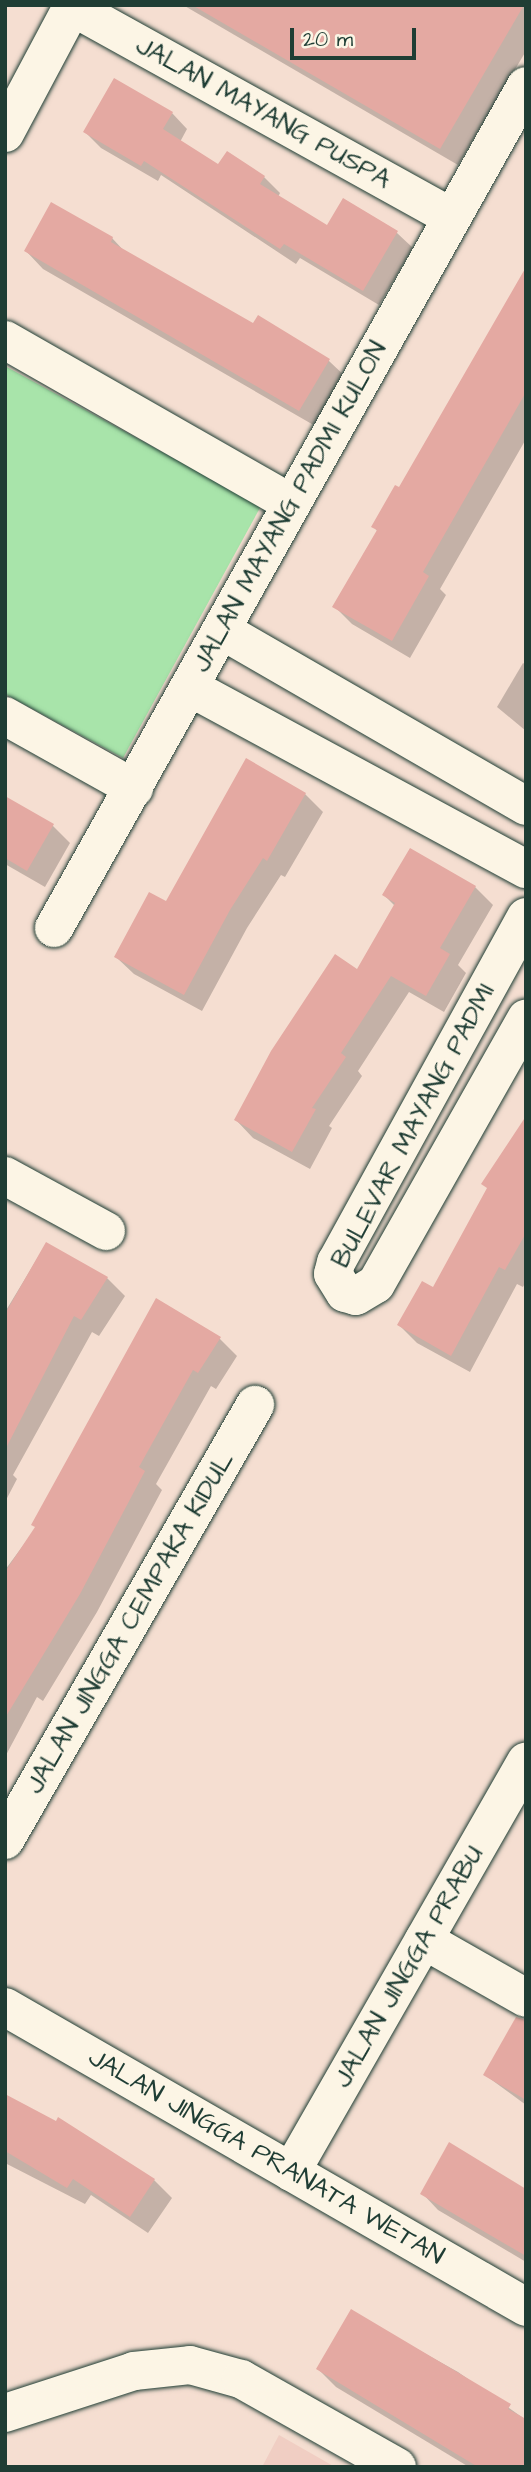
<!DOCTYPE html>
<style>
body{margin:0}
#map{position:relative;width:531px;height:2472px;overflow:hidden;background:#f5ded1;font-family:"Architects Daughter",sans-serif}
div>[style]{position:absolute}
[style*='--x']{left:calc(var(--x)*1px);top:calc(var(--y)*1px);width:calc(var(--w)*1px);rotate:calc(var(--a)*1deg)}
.built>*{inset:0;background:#f0cec3}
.green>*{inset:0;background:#a8e4aa}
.shadow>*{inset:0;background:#0003}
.building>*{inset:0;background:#e4a9a2}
.roads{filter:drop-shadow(0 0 2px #1f3d34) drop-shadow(0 0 2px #1f3d34)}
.minor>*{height:38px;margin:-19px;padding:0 19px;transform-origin:19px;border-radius:19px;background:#fcf5e5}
span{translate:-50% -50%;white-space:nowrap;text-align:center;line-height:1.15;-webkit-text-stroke:5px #fcf5e5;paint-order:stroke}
.street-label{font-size:26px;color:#1f3d34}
.frame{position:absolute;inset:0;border:7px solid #1f3d34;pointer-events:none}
.scale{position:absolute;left:290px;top:28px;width:126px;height:32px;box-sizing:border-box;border:4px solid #1f3d34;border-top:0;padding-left:9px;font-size:21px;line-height:24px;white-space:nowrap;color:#1f3d34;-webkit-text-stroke:5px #fcf5e5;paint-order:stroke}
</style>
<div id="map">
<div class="built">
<i style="clip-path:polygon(279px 2435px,335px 2467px,262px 2467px)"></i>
</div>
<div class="green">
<i style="clip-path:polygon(5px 366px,261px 506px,123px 758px,5px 694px)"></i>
</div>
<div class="shadow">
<i style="clip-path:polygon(183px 5px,526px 5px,526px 51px,458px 165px)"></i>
<i style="clip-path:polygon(172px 113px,187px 129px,180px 142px,219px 166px,227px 153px,264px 177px,280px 193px,278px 197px,327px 227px,397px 233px,413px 248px,379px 305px,300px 258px,296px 264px,161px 175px,158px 181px,101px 148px,85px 132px)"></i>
<i style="clip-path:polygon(112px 238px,126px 253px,254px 325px,258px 317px,329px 361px,347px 378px,317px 427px,43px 269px,26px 251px)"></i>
<i style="clip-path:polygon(526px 270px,526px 439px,440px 589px,446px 595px,410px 658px,352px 624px,335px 607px,378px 532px,373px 526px,400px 490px)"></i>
<i style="clip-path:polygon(523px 663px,526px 665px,526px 731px,497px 707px)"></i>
<i style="clip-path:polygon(247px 760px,305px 794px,323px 812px,285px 877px,281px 875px,247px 928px,202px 1011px,134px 974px,116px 957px,166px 904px)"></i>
<i style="clip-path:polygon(5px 797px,53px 826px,70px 843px,45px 887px,5px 864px)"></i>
<i style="clip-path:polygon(475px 887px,493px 905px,458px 965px,466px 973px,444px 1012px,409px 992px,358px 1071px,362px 1076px,329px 1126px,332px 1128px,310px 1169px,253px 1138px,236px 1120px,358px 971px,395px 906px,384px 895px)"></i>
<i style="clip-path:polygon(526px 1150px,526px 1281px,523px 1287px,517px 1284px,470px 1372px,417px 1343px,399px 1325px,434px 1289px)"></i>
<i style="clip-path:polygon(46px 1244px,107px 1278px,125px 1296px,99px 1336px,92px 1332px,13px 1475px,17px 1479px,5px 1502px,5px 1312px)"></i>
<i style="clip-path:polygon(219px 1338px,237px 1356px,216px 1389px,211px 1386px,156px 1484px,162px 1490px,97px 1612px,43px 1701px,37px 1697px,5px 1757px,5px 1570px,36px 1528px)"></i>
<i style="clip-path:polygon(526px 2051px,526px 2105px,485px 2075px)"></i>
<i style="clip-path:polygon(5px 2096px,154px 2180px,172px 2198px,148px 2233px,91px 2195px,85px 2204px,5px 2163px)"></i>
<i style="clip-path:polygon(526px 2190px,526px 2262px,438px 2210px,422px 2193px)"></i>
<i style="clip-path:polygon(351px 2312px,458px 2372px,526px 2420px,526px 2467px,469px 2467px,336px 2387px,318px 2369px)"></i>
</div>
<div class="building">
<i style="clip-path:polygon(192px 5px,524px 5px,440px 149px)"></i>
<i style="clip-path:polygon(114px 78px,173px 112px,163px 129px,218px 164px,227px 151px,265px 176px,260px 184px,327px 225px,343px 198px,398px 231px,363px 291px,284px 244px,280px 249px,144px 161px,141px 166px,83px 132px)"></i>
<i style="clip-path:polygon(51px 202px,113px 237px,111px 242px,253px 323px,258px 315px,330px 359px,299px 411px,24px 251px)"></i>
<i style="clip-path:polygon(526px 267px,526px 392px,423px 572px,429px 576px,392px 641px,332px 607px,377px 530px,371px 527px,395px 485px,399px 487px)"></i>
<i style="clip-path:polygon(246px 758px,306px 793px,267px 861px,263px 858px,230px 910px,184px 995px,114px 957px,149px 892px,166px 901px)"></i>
<i style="clip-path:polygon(5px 796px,54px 824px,27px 871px,5px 858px)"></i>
<i style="clip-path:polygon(410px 848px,476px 886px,440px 948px,450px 954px,426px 996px,391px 976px,341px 1053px,346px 1057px,312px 1108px,316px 1109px,292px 1152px,234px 1120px,271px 1051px,335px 954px,357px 969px,395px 903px,382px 895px)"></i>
<i style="clip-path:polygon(526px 1116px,526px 1233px,505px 1270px,499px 1267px,451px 1356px,397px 1325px,422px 1281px,433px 1287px,487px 1188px,481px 1184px)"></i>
<i style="clip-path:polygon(46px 1242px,108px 1277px,81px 1320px,74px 1316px,5px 1450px,5px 1314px)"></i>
<i style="clip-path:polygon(156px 1298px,221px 1337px,198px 1373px,193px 1370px,139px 1467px,145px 1471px,80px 1594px,5px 1718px,5px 1572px,35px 1527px,31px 1525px)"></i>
<i style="clip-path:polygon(516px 2017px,526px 2020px,526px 2100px,483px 2075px)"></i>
<i style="clip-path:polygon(5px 2094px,56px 2121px,58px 2117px,155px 2179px,130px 2217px,73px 2179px,67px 2188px,5px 2151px)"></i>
<i style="clip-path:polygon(449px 2142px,526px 2189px,526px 2256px,420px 2194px)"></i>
<i style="clip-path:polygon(351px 2309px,511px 2404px,508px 2409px,526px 2419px,526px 2467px,478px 2467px,316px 2369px)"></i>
</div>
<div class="roads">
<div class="minor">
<i style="--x:74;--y:8;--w:431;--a:29"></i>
<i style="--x:5;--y:133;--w:145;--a:-62"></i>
<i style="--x:5;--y:340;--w:327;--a:29.7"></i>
<i style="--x:223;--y:631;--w:350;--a:30"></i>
<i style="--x:191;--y:688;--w:381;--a:28.4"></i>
<i style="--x:5;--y:716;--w:148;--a:29.2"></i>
<i style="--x:526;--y:917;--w:394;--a:118.8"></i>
<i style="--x:336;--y:1262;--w:12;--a:104"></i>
<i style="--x:333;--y:1274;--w:22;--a:58"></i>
<i style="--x:345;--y:1293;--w:11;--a:15"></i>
<i style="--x:356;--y:1296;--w:23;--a:-31"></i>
<i style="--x:376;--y:1284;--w:305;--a:-60.5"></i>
<i style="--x:54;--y:928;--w:965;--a:-60.73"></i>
<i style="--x:5;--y:1176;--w:115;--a:28.6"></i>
<i style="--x:5;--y:1840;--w:502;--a:-60.11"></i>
<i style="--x:424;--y:1940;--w:117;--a:29.6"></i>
<i style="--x:5;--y:2007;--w:601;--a:29.93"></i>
<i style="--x:291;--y:2172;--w:473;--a:-60.2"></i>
<i style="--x:5;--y:2413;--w:136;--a:-18"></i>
<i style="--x:134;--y:2371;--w:56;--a:-6.1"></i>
<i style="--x:190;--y:2365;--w:53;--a:15.4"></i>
<i style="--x:241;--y:2379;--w:179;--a:29.4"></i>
</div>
</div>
<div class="street-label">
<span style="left:263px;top:113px;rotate:29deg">JALAN MAYANG PUSPA</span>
<span style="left:290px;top:507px;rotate:-61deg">JALAN MAYANG PADMI KULON</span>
<span style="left:414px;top:1126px;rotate:-62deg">BULEVAR MAYANG PADMI</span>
<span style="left:130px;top:1623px;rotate:-60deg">JALAN JINGGA CEMPAKA KIDUL</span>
<span style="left:409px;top:1967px;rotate:-60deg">JALAN JINGGA PRABU</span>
<span style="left:266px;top:2157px;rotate:30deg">JALAN JINGGA PRANATA WETAN</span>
</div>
<div class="frame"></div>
<div class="scale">20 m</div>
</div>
